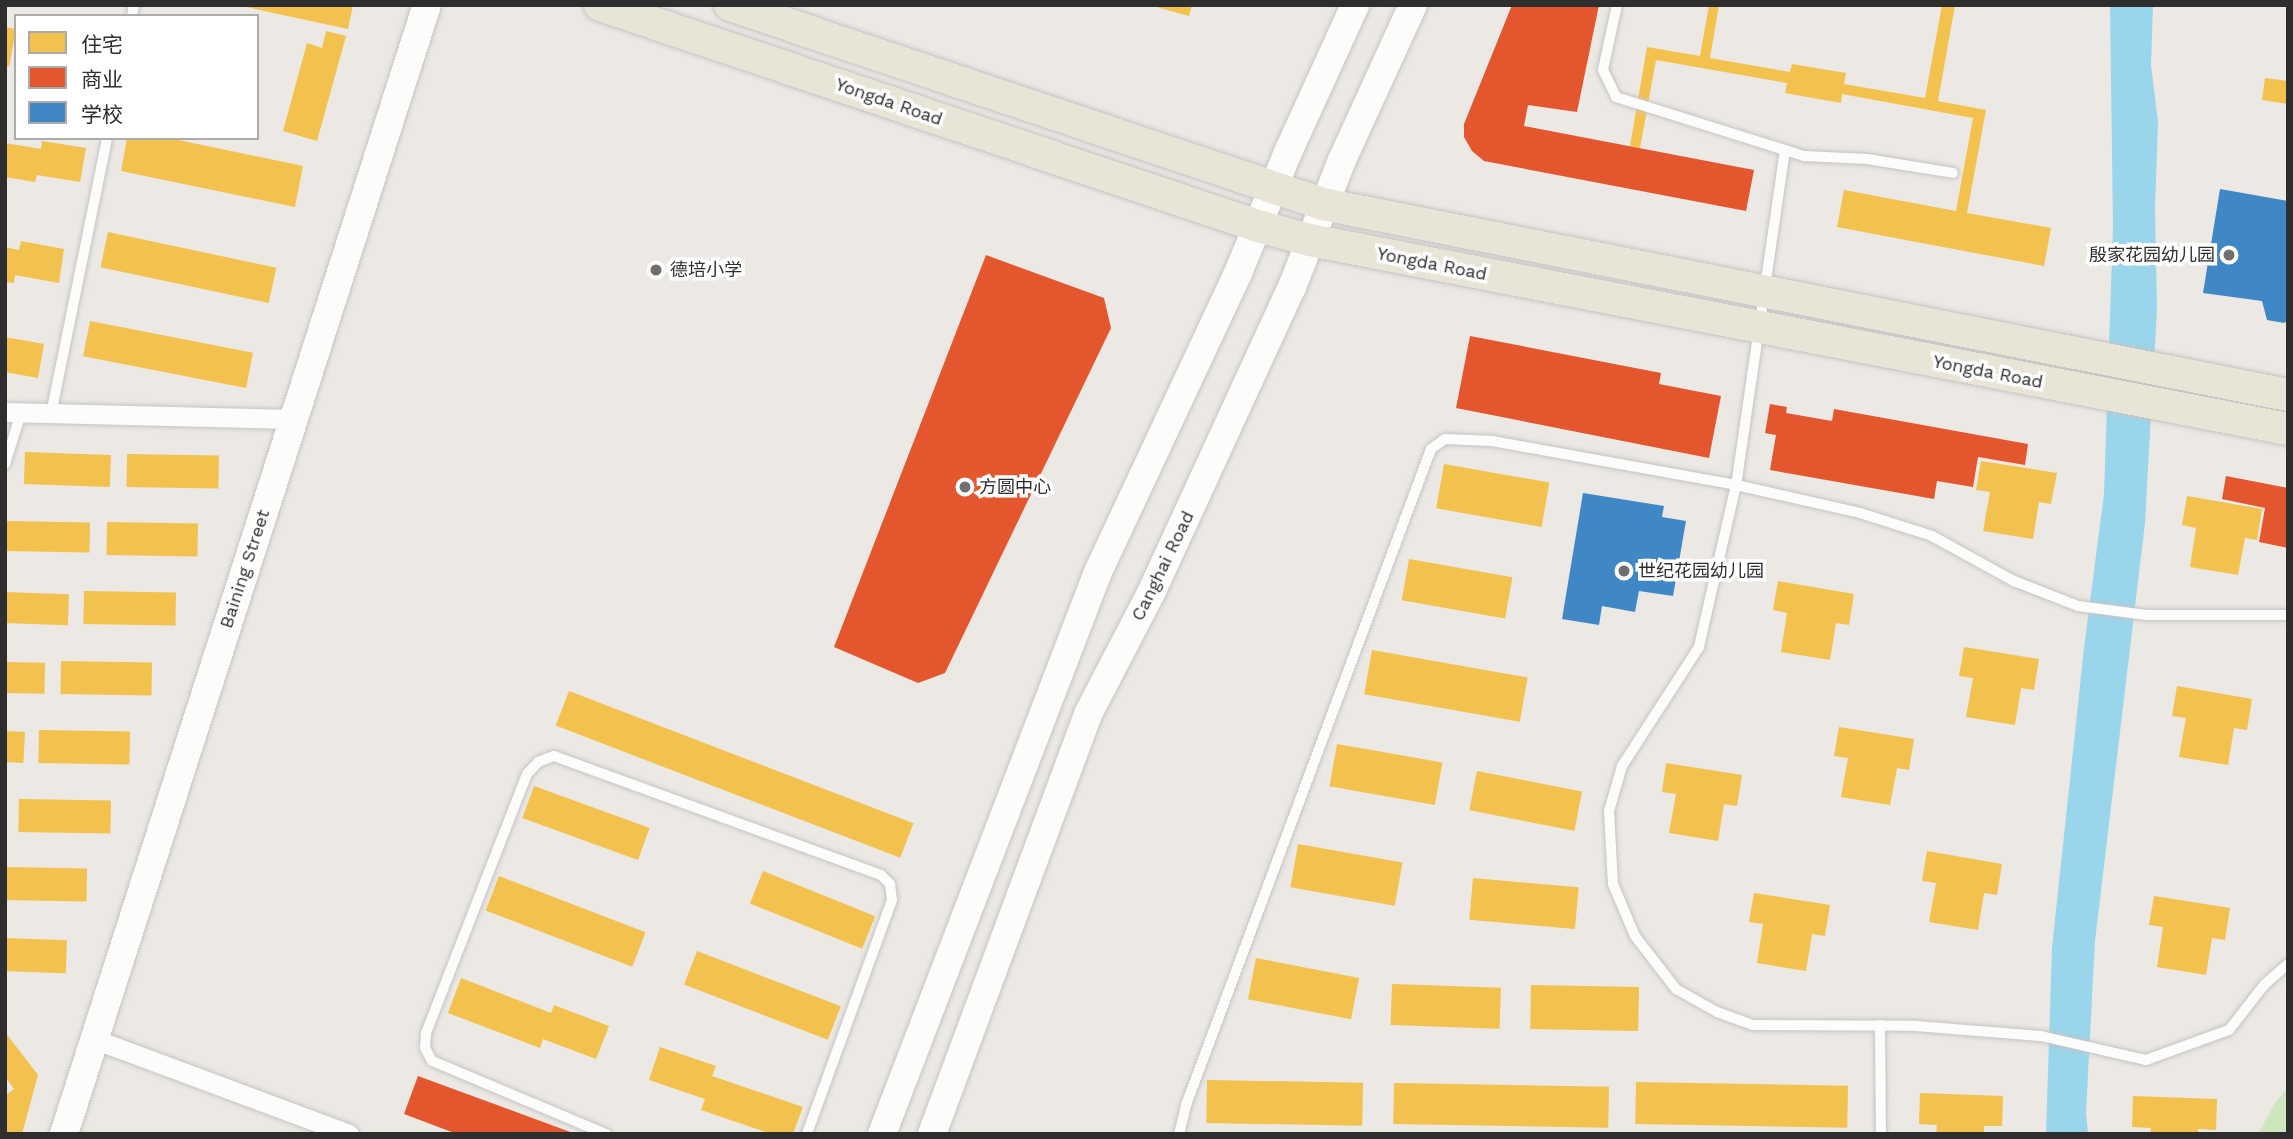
<!DOCTYPE html>
<meta charset="utf-8">
<style>
body{margin:0}
#map{position:relative;width:2293px;height:1139px;overflow:hidden;background:#ece8e4;font-family:"Work Sans","Noto Sans SC",sans-serif}
div>[style]{position:absolute}
[style*='--x']{left:calc(var(--x)*1px);top:calc(var(--y)*1px);width:calc(var(--w)*1px);rotate:calc(var(--a)*1deg)}
.green>*{inset:0;background:#cee6be}
.water>*{inset:0;background:#99d6ec}
.homes>*{inset:0;background:#f2c14e;transform-origin:0 0}
.shops>*{inset:0;background:#e4572e}
.schools>*{inset:0;background:#3f88c5}
.roads{filter:drop-shadow(0 0 2px #c5c4c5) drop-shadow(0 0 2px #c5c4c5)}
.lane>*{height:10px;margin:-5px;padding:0 5px;transform-origin:5px;border-radius:5px;background:#fcfcfb}
.street>*{height:19px;margin:-9.5px;padding:0 9.5px;transform-origin:9.5px;border-radius:9.5px;background:#fcfcfb}
.secondary>*{height:28px;margin:-14px;padding:0 14px;transform-origin:14px;border-radius:14px;background:#fcfcfb}
.primary>*{height:32px;margin:-16px;padding:0 16px;transform-origin:16px;border-radius:16px;background:#e8e4d6}
.dots>*{width:19px;height:19px;translate:-50% -50%;box-sizing:border-box;border:4px solid #fff;border-radius:50%}
span{translate:-50% -50%;white-space:nowrap;text-align:center;line-height:1.15;-webkit-text-stroke:7px #fff;paint-order:stroke}
.street-label{font-size:18px;color:#2e2e2e}
.poi-label{font-size:18px;color:#2e2e2e}
.right{translate:-100% -50%;text-align:right}
.left{translate:0 -50%;text-align:left}
.frame{position:absolute;inset:0;border:7px solid #2e2e2e;pointer-events:none}
.legend{position:absolute;left:14px;top:14px;width:245px;height:126px;box-sizing:border-box;background:#fff;border:2px solid #ababab;margin:0;padding:9px 12px;list-style:none;font-size:21px;color:#2e2e2e}
.legend li{display:flex;align-items:center;gap:14px;height:35px}
.legend b{width:35px;border:2px solid #ababab}
</style>
<div id="map">
<div class="green">
<i style="clip-path:polygon(2288px 1088px,2288px 1134px,2258px 1134px,2275px 1103px)"></i>
</div>
<div class="water">
<i style="clip-path:polygon(2110px 5px,2153px 5px,2151px 65px,2158px 122px,2155px 209px,2157px 309px,2145px 523px,2095px 941px,2086px 1112px,2088px 1134px,2046px 1134px,2052px 948px,2084px 648px,2104px 494px,2113px 227px)"></i>
</div>
<div class="homes">
<i style="clip-path:polygon(237px 5px,353px 5px,348px 29px)"></i>
<i style="clip-path:polygon(1149px 5px,1192px 5px,1189px 16px)"></i>
<i style="clip-path:polygon(1709px 5px,1719px 5px,1710px 58px,1790px 72px,1792px 64px,1846px 73px,1844px 84px,1925px 98px,1942px 5px,1955px 5px,1938px 101px,1986px 110px,1967px 213px,2051px 228px,2044px 266px,1837px 227px,1844px 190px,1956px 211px,1973px 118px,1842px 94px,1841px 103px,1785px 93px,1787px 83px,1656px 60px,1640px 148px,1630px 146px,1647px 47px,1700px 56px)"></i>
<i style="left:5px;top:27px;width:11px;height:38px;rotate:10deg"></i>
<i style="clip-path:polygon(326px 31px,346px 36px,317px 141px,283px 131px,307px 43px,322px 48px)"></i>
<i style="clip-path:polygon(2265px 78px,2288px 81px,2288px 104px,2262px 100px)"></i>
<i style="left:1545px;top:133px;width:209px;height:36px;rotate:11deg"></i>
<i style="clip-path:polygon(127px 138px,169px 138px,303px 166px,295px 207px,121px 171px)"></i>
<i style="clip-path:polygon(42px 141px,86px 148px,80px 182px,37px 175px,35px 182px,5px 177px,5px 143px,41px 149px)"></i>
<i style="left:108px;top:232px;width:172px;height:36px;rotate:12deg"></i>
<i style="clip-path:polygon(21px 241px,64px 249px,59px 283px,15px 275px,14px 283px,5px 282px,5px 247px,19px 250px)"></i>
<i style="left:90px;top:321px;width:166px;height:36px;rotate:11deg"></i>
<i style="clip-path:polygon(5px 337px,44px 344px,38px 378px,5px 372px)"></i>
<i style="left:1477px;top:363px;width:234px;height:44px;rotate:11deg"></i>
<i style="left:1782px;top:423px;width:151px;height:44px;rotate:10deg"></i>
<i style="left:25px;top:452px;width:86px;height:32px;rotate:2deg"></i>
<i style="left:127px;top:454px;width:92px;height:33px;rotate:1deg"></i>
<i style="clip-path:polygon(1981px 461px,2057px 473px,2051px 504px,2039px 502px,2033px 539px,1983px 531px,1990px 492px,1976px 490px)"></i>
<i style="left:1444px;top:464px;width:107px;height:45px;rotate:10deg"></i>
<i style="clip-path:polygon(2187px 496px,2262px 509px,2257px 540px,2245px 538px,2238px 575px,2190px 567px,2196px 528px,2182px 525px)"></i>
<i style="left:5px;top:521px;width:85px;height:30px;rotate:1deg"></i>
<i style="left:107px;top:522px;width:91px;height:33px;rotate:1deg"></i>
<i style="left:1409px;top:559px;width:105px;height:42px;rotate:10deg"></i>
<i style="clip-path:polygon(1778px 581px,1854px 594px,1849px 625px,1836px 623px,1830px 660px,1781px 652px,1787px 613px,1773px 610px)"></i>
<i style="left:84px;top:591px;width:92px;height:33px;rotate:1deg"></i>
<i style="left:5px;top:592px;width:64px;height:31px;rotate:2deg"></i>
<i style="clip-path:polygon(1964px 647px,2039px 659px,2034px 690px,2021px 688px,2015px 725px,1966px 717px,1973px 678px,1959px 676px)"></i>
<i style="left:1372px;top:650px;width:158px;height:45px;rotate:10deg"></i>
<i style="left:61px;top:661px;width:91px;height:33px;rotate:1deg"></i>
<i style="left:5px;top:662px;width:40px;height:31px;rotate:1deg"></i>
<i style="clip-path:polygon(2177px 686px,2252px 699px,2247px 730px,2234px 728px,2228px 765px,2179px 757px,2186px 718px,2172px 716px)"></i>
<i style="left:569px;top:691px;width:369px;height:37px;rotate:21deg"></i>
<i style="clip-path:polygon(1839px 727px,1914px 739px,1909px 770px,1897px 768px,1890px 805px,1841px 797px,1848px 758px,1834px 756px)"></i>
<i style="left:39px;top:730px;width:91px;height:33px;rotate:1deg"></i>
<i style="left:5px;top:731px;width:20px;height:31px;rotate:3deg"></i>
<i style="left:1337px;top:744px;width:107px;height:43px;rotate:10deg"></i>
<i style="clip-path:polygon(1666px 763px,1742px 775px,1737px 806px,1724px 804px,1718px 841px,1669px 833px,1676px 794px,1662px 792px)"></i>
<i style="left:1477px;top:771px;width:107px;height:40px;rotate:11deg"></i>
<i style="left:534px;top:786px;width:123px;height:34px;rotate:20deg"></i>
<i style="left:19px;top:799px;width:92px;height:33px;rotate:1deg"></i>
<i style="left:1298px;top:844px;width:106px;height:44px;rotate:10deg"></i>
<i style="clip-path:polygon(1927px 851px,2002px 864px,1997px 895px,1984px 893px,1978px 930px,1929px 922px,1936px 883px,1922px 881px)"></i>
<i style="left:5px;top:867px;width:82px;height:33px;rotate:1deg"></i>
<i style="left:763px;top:871px;width:121px;height:35px;rotate:22deg"></i>
<i style="left:499px;top:876px;width:157px;height:37px;rotate:21deg"></i>
<i style="left:1473px;top:878px;width:106px;height:42px;rotate:5deg"></i>
<i style="clip-path:polygon(1754px 893px,1830px 905px,1825px 936px,1812px 934px,1806px 971px,1757px 963px,1763px 924px,1749px 922px)"></i>
<i style="clip-path:polygon(2154px 896px,2230px 908px,2225px 940px,2212px 938px,2206px 975px,2157px 967px,2163px 927px,2149px 925px)"></i>
<i style="left:5px;top:938px;width:62px;height:33px;rotate:2deg"></i>
<i style="left:697px;top:951px;width:154px;height:36px;rotate:21deg"></i>
<i style="left:1256px;top:958px;width:105px;height:42px;rotate:11deg"></i>
<i style="clip-path:polygon(461px 978px,551px 1013px,554px 1005px,609px 1026px,596px 1059px,543px 1039px,540px 1048px,448px 1013px)"></i>
<i style="left:1392px;top:984px;width:109px;height:41px;rotate:2deg"></i>
<i style="left:1531px;top:985px;width:108px;height:44px;rotate:1deg"></i>
<i style="clip-path:polygon(5px 1032px,38px 1075px,22px 1134px,5px 1134px,5px 1096px,14px 1089px,5px 1077px)"></i>
<i style="clip-path:polygon(660px 1047px,716px 1066px,712px 1076px,803px 1107px,793px 1134px,771px 1134px,701px 1110px,705px 1099px,649px 1080px)"></i>
<i style="clip-path:polygon(419px 1077px,564px 1131px,563px 1134px,459px 1134px,405px 1113px)"></i>
<i style="left:1207px;top:1080px;width:156px;height:43px;rotate:1deg"></i>
<i style="left:1636px;top:1082px;width:212px;height:42px;rotate:1deg"></i>
<i style="left:1394px;top:1083px;width:215px;height:41px;rotate:1deg"></i>
<i style="clip-path:polygon(1920px 1093px,2003px 1096px,2002px 1126px,1984px 1126px,1984px 1134px,1936px 1134px,1937px 1125px,1919px 1124px)"></i>
<i style="clip-path:polygon(2133px 1096px,2217px 1099px,2216px 1130px,2198px 1129px,2198px 1134px,2150px 1134px,2151px 1128px,2132px 1127px)"></i>
</div>
<div class="shops">
<i style="clip-path:polygon(1512px 5px,1599px 5px,1577px 112px,1528px 105px,1524px 126px,1754px 170px,1746px 211px,1484px 161px,1472px 151px,1464px 137px,1464px 124px)"></i>
<i style="clip-path:polygon(986px 255px,1104px 298px,1111px 328px,945px 673px,918px 683px,834px 647px)"></i>
<i style="clip-path:polygon(1470px 336px,1661px 373px,1659px 384px,1721px 396px,1709px 458px,1456px 408px)"></i>
<i style="clip-path:polygon(1770px 404px,1787px 407px,1786px 413px,1832px 421px,1834px 409px,2028px 444px,2025px 465px,1978px 457px,1973px 487px,1937px 481px,1934px 499px,1770px 470px,1776px 435px,1765px 433px)"></i>
<i style="clip-path:polygon(2226px 476px,2288px 488px,2288px 548px,2259px 542px,2265px 508px,2222px 499px)"></i>
<i style="clip-path:polygon(418px 1076px,573px 1133px,573px 1134px,457px 1134px,404px 1114px)"></i>
</div>
<div class="schools">
<i style="clip-path:polygon(2220px 189px,2288px 201px,2288px 320px,2284px 323px,2267px 320px,2262px 301px,2203px 293px)"></i>
<i style="clip-path:polygon(1583px 493px,1664px 506px,1662px 517px,1686px 521px,1673px 596px,1639px 591px,1635px 612px,1602px 606px,1599px 625px,1562px 619px)"></i>
</div>
<div class="roads">
<div class="lane">
<i style="--x:1617;--y:5;--w:66;--a:102.2"></i>
<i style="--x:1603;--y:70;--w:30;--a:64"></i>
<i style="--x:1616;--y:97;--w:197;--a:17.4"></i>
<i style="--x:1804;--y:156;--w:63;--a:2.7"></i>
<i style="--x:1867;--y:159;--w:87;--a:9.2"></i>
<i style="--x:132;--y:16;--w:11;--a:-80"></i>
<i style="--x:1785;--y:150;--w:339;--a:98.3"></i>
<i style="--x:1736;--y:485;--w:166;--a:102.9"></i>
<i style="--x:1699;--y:647;--w:142;--a:122.9"></i>
<i style="--x:1622;--y:766;--w:47;--a:106.1"></i>
<i style="--x:1609;--y:811;--w:73;--a:86.9"></i>
<i style="--x:1613;--y:884;--w:56;--a:67.1"></i>
<i style="--x:1635;--y:936;--w:67;--a:52.3"></i>
<i style="--x:1676;--y:989;--w:47;--a:29.3"></i>
<i style="--x:1717;--y:1012;--w:37;--a:20"></i>
<i style="--x:1752;--y:1025;--w:164;--a:0.3"></i>
<i style="--x:1916;--y:1026;--w:125;--a:4.6"></i>
<i style="--x:2041;--y:1036;--w:108;--a:12.9"></i>
<i style="--x:2146;--y:1060;--w:88;--a:-19.9"></i>
<i style="--x:2229;--y:1030;--w:58;--a:-52"></i>
<i style="--x:2265;--y:984;--w:30;--a:-41"></i>
<i style="--x:51;--y:414;--w:282;--a:-78.5"></i>
<i style="--x:5;--y:464;--w:53;--a:-72.6"></i>
<i style="--x:1880;--y:1025;--w:109;--a:89.5"></i>
<i style="--x:606;--y:1134;--w:189;--a:-157.2"></i>
<i style="--x:432;--y:1061;--w:15;--a:-118"></i>
<i style="--x:425;--y:1048;--w:15;--a:-86"></i>
<i style="--x:426;--y:1033;--w:278;--a:-68.7"></i>
<i style="--x:527;--y:774;--w:16;--a:-47"></i>
<i style="--x:538;--y:762;--w:17;--a:-21"></i>
<i style="--x:554;--y:756;--w:348;--a:20"></i>
<i style="--x:881;--y:875;--w:13;--a:45"></i>
<i style="--x:890;--y:884;--w:16;--a:83"></i>
<i style="--x:892;--y:900;--w:249;--a:110"></i>
<i style="--x:1179;--y:1134;--w:30;--a:-76"></i>
<i style="--x:1186;--y:1105;--w:700;--a:-69.52"></i>
<i style="--x:1431;--y:449;--w:17;--a:-36"></i>
<i style="--x:1445;--y:439;--w:47;--a:2.4"></i>
<i style="--x:1492;--y:441;--w:248;--a:10.2"></i>
<i style="--x:1736;--y:485;--w:127;--a:12.7"></i>
<i style="--x:1860;--y:513;--w:76;--a:17.7"></i>
<i style="--x:1932;--y:536;--w:94;--a:28.8"></i>
<i style="--x:2014;--y:581;--w:69;--a:21.3"></i>
<i style="--x:2078;--y:606;--w:69;--a:7.5"></i>
<i style="--x:2146;--y:615;--w:142;--a:0"></i>
</div>
<div class="street">
<i style="--x:5;--y:412;--w:289;--a:1.4"></i>
<i style="--x:94;--y:1039;--w:272;--a:20.4"></i>
</div>
<div class="secondary">
<i style="--x:64;--y:1134;--w:1186;--a:-72.18"></i>
<i style="--x:882;--y:1134;--w:602;--a:-68.98"></i>
<i style="--x:1098;--y:572;--w:330;--a:-64.9"></i>
<i style="--x:1238;--y:273;--w:133;--a:-67.5"></i>
<i style="--x:1289;--y:150;--w:159;--a:-65.5"></i>
<i style="--x:932;--y:1134;--w:450;--a:-69.6"></i>
<i style="--x:1089;--y:712;--w:136;--a:-62.5"></i>
<i style="--x:1152;--y:591;--w:335;--a:-65.3"></i>
<i style="--x:1292;--y:287;--w:136;--a:-68.5"></i>
<i style="--x:1342;--y:160;--w:170;--a:-65.4"></i>
</div>
<div class="primary">
<i style="--x:600;--y:5;--w:694;--a:18.57"></i>
<i style="--x:1258;--y:226;--w:54;--a:15.1"></i>
<i style="--x:1310;--y:240;--w:996;--a:10.94"></i>
<i style="--x:730;--y:5;--w:625;--a:18.55"></i>
<i style="--x:1323;--y:204;--w:984;--a:11.2"></i>
</div>
</div>
<div class="dots">
<i style="left:2229px;top:255px;background:#706f6e"></i>
<i style="left:656px;top:270px;background:#706f6e"></i>
<i style="left:965px;top:487px;background:#706f6e"></i>
<i style="left:1624px;top:571px;background:#706f6e"></i>
</div>
<div class="street-label">
<span style="left:889px;top:102px;rotate:19deg">Yongda Road</span>
<span style="left:1432px;top:264px;rotate:11deg">Yongda Road</span>
<span style="left:1988px;top:372px;rotate:11deg">Yongda Road</span>
<span style="left:1163px;top:566px;rotate:-64deg">Canghai Road</span>
<span style="left:245px;top:569px;rotate:-72deg">Baining Street</span>
</div>
<div class="poi-label">
<span class="right" style="left:2215px;top:255px">殷家花园幼儿园</span>
<span class="left" style="left:670px;top:270px">德培小学</span>
<span class="left" style="left:979px;top:487px">方圆中心</span>
<span class="left" style="left:1638px;top:571px">世纪花园幼儿园</span>
</div>
<div class="frame"></div>
<ul class="legend">
<li><b style="height:19px;background:#f2c14e"></b>住宅</li>
<li><b style="height:19px;background:#e4572e"></b>商业</li>
<li><b style="height:19px;background:#3f88c5"></b>学校</li>
</ul>
</div>
